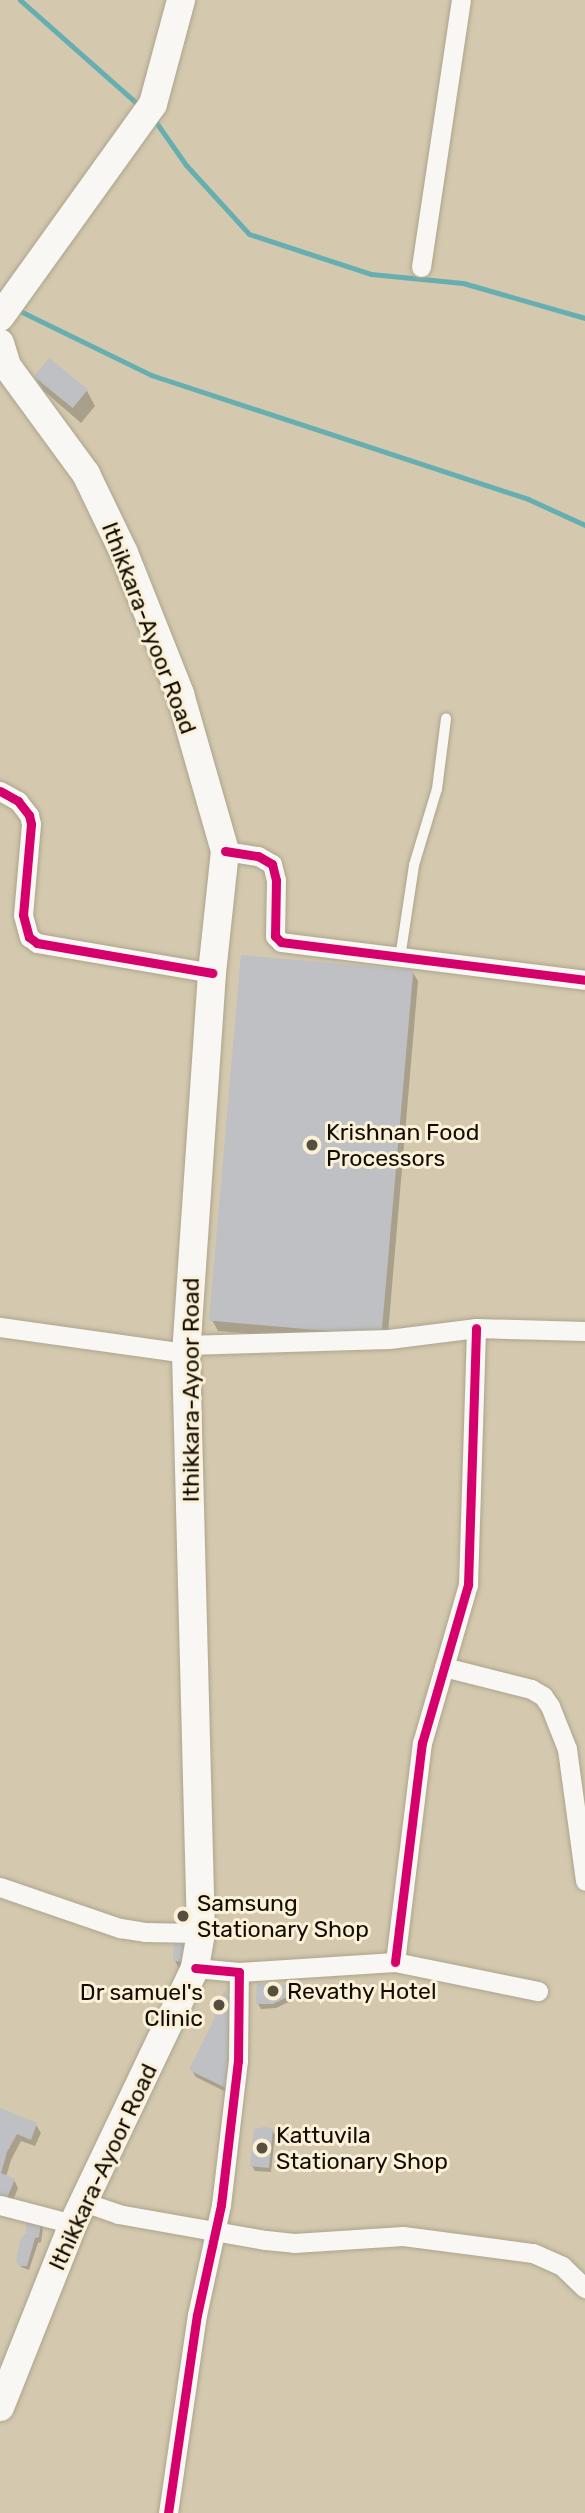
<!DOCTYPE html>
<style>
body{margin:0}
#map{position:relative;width:585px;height:2513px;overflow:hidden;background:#d4c9ae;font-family:Rubik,sans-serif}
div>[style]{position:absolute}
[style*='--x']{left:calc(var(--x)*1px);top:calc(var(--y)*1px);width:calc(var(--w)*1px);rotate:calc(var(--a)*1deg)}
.shadow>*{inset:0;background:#0003}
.stream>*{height:5px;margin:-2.5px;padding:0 2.5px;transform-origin:2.5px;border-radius:2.5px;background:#66aeb0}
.building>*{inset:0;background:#bfc0c4;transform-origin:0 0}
.roads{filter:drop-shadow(0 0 2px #aca48e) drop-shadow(0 0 2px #aca48e)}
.lane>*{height:10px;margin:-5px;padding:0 5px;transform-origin:5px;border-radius:5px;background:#f9f7f3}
.street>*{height:19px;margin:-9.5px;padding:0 9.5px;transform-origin:9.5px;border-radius:9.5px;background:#f9f7f3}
.secondary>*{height:28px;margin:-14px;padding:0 14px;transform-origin:14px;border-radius:14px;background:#f9f7f3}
.cycleway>*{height:9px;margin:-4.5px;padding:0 4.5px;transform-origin:4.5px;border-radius:4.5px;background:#d6006c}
.dots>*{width:19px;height:19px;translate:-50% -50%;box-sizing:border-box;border:4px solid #fbf1d8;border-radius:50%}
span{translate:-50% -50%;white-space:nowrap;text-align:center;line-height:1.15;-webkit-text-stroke:6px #fbf1d8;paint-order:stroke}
.street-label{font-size:23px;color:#130c00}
.poi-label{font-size:23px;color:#130c00}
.left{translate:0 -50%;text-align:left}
.right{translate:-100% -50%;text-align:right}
</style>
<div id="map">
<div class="shadow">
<i style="clip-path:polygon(35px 377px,87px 391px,95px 406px,81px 423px,44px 391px)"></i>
<i style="clip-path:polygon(412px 971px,418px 981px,387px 1345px,218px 1331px,212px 1320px)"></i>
<i style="clip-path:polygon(175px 1945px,191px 1969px,179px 1969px,175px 1961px)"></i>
<i style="clip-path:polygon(287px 1987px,291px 2001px,276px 2008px,261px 2009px,258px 2004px)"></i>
<i style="clip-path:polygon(217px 2017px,232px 2095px,196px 2077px,191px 2069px)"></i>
<i style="clip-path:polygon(0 2114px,36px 2125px,41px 2133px,35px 2146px,21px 2141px,11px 2160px,6px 2177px,14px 2180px,18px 2188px,11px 2205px,0 2201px)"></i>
<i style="clip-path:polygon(272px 2130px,275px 2135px,271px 2172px,255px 2171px,252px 2166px)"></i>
<i style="clip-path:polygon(40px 2223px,43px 2228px,41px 2242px,38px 2243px,29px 2270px,21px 2267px,18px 2262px)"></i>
</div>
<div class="stream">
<i style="--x:20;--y:0;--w:162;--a:41.5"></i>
<i style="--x:153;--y:118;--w:57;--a:54.9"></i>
<i style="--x:186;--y:165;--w:93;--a:47.6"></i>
<i style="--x:249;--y:234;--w:128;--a:18.2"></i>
<i style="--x:371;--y:274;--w:92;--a:5.6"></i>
<i style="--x:463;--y:283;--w:127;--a:16"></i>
<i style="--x:22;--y:312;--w:144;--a:26"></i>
<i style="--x:151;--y:375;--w:397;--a:18.2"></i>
<i style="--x:528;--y:499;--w:63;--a:24.5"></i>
</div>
<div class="building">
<i style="left:49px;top:358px;width:50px;height:24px;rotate:39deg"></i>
<i style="left:241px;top:955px;width:173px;height:367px;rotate:5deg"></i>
<i style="clip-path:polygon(180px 1911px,186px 1911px,187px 1930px,153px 1931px,153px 1922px,180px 1922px)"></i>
<i style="left:174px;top:1943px;width:14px;height:18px;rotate:4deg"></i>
<i style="clip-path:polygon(257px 1983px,288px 1985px,289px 1996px,273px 2004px,256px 2004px)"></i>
<i style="clip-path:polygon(225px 1991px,235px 2009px,228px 2089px,189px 2070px,215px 2017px,212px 1999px,218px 2000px)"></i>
<i style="clip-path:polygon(0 2108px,37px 2123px,31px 2140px,17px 2134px,7px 2152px,1px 2173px,15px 2179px,7px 2198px,0 2196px)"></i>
<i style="clip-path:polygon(264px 2127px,273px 2128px,269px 2168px,250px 2166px,254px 2129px)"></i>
<i style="clip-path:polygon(26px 2216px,41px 2221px,39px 2237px,35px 2238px,27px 2266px,20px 2266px,16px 2262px,20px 2240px,26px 2233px)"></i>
</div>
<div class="roads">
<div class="lane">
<i style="--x:400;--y:958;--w:94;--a:-81.4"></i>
<i style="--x:414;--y:865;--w:79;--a:-73.2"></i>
<i style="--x:437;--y:789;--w:71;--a:-82.7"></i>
</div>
<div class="street">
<i style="--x:421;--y:267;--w:270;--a:-81.5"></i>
<i style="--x:0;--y:791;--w:21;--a:29"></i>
<i style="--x:18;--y:801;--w:18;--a:52"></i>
<i style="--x:29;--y:815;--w:9;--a:77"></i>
<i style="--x:31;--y:824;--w:91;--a:95"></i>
<i style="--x:23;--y:915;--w:23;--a:75"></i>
<i style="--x:29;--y:937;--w:10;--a:37"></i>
<i style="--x:37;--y:943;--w:178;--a:9.7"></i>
<i style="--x:225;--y:851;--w:33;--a:9"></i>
<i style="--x:258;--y:856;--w:16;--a:30"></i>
<i style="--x:272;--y:864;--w:16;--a:76"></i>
<i style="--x:276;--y:880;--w:56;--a:91"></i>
<i style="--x:275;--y:936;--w:8;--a:45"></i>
<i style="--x:281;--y:942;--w:306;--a:7.1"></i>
<i style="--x:0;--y:1327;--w:188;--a:8"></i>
<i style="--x:186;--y:1345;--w:203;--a:-1.7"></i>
<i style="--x:389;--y:1339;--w:88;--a:-7.2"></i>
<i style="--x:476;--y:1328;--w:109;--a:1.6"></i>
<i style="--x:444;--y:1667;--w:90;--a:14.2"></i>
<i style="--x:531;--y:1689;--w:14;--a:30"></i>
<i style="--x:543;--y:1696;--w:12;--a:55"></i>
<i style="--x:550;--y:1706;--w:46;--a:68.4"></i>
<i style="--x:567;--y:1749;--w:133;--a:82.2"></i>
<i style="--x:0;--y:1887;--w:127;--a:18.9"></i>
<i style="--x:120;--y:1928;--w:25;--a:9"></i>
<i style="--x:145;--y:1932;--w:56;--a:1"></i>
<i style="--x:395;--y:1962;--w:221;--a:-83"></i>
<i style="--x:422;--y:1743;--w:165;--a:-73.8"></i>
<i style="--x:468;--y:1585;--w:257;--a:-88.2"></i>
<i style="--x:239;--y:1972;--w:156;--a:-3.7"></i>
<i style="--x:395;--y:1962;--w:146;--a:11.5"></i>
<i style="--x:84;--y:2202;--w:36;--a:19"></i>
<i style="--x:118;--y:2214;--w:150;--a:10"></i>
<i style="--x:266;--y:2240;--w:28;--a:6"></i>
<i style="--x:294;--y:2243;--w:109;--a:-3.7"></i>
<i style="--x:403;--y:2236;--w:131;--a:7.5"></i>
<i style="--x:533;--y:2253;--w:32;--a:24"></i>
<i style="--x:562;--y:2266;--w:32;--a:44"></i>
<i style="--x:0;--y:2205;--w:75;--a:14.6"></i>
<i style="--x:168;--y:2513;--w:200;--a:-81.7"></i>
<i style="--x:197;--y:2315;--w:113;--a:-77.7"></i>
<i style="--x:221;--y:2205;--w:145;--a:-83.3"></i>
<i style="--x:238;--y:2061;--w:89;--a:-89.4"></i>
<i style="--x:239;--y:1972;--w:44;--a:-174.8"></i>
</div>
<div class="secondary">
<i style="--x:0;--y:317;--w:262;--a:-54.3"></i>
<i style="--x:153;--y:104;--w:108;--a:-74.9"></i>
<i style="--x:0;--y:343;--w:24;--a:73"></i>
<i style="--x:7;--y:366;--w:134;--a:53.8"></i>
<i style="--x:86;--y:474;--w:88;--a:64.3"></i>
<i style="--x:124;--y:553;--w:152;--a:68.3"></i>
<i style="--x:180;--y:694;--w:163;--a:74"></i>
<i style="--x:225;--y:851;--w:123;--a:96.1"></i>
<i style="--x:212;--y:973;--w:381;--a:93.9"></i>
<i style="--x:186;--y:1353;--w:580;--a:88.52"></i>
<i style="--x:201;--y:1933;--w:36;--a:100"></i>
<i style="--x:195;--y:1968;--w:284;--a:115.5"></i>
<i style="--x:73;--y:2224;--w:197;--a:111.7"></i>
</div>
</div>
<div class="cycleway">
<i style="--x:0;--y:791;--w:21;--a:29"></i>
<i style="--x:18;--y:801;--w:18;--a:52"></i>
<i style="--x:29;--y:815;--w:9;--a:77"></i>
<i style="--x:31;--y:824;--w:91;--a:95"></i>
<i style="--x:23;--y:915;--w:23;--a:75"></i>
<i style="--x:29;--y:937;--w:10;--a:37"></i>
<i style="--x:37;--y:943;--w:178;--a:9.7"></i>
<i style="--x:225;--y:851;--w:33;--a:9"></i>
<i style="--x:258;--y:856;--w:16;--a:30"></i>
<i style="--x:272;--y:864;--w:16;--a:76"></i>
<i style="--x:276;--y:880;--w:56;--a:91"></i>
<i style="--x:275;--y:936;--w:8;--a:45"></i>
<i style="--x:281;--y:942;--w:306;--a:7.1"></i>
<i style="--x:395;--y:1962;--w:221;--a:-83"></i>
<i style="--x:422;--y:1743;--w:165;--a:-73.8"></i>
<i style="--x:468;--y:1585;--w:257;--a:-88.2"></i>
<i style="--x:168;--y:2513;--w:200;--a:-81.7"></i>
<i style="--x:197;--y:2315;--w:113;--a:-77.7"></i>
<i style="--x:221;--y:2205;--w:145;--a:-83.3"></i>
<i style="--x:238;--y:2061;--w:89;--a:-89.4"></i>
<i style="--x:239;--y:1972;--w:44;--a:-174.8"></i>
</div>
<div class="dots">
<i style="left:312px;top:1145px;background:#574e3d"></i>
<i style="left:183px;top:1916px;background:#574e3d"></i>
<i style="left:273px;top:1991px;background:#574e3d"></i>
<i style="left:219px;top:2005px;background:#574e3d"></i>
<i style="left:262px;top:2148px;background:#574e3d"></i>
</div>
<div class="street-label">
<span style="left:149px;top:628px;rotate:69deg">Ithikkara-Ayoor Road</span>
<span style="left:191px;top:1390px;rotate:-90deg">Ithikkara-Ayoor Road</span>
<span style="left:103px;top:2167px;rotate:-65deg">Ithikkara-Ayoor Road</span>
</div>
<div class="poi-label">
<span class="left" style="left:326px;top:1145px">Krishnan Food<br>Processors</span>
<span class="left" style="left:197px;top:1916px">Samsung<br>Stationary Shop</span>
<span class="left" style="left:287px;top:1991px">Revathy Hotel</span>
<span class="right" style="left:203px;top:2005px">Dr samuel's<br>Clinic</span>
<span class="left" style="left:276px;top:2148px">Kattuvila<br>Stationary Shop</span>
</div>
</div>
